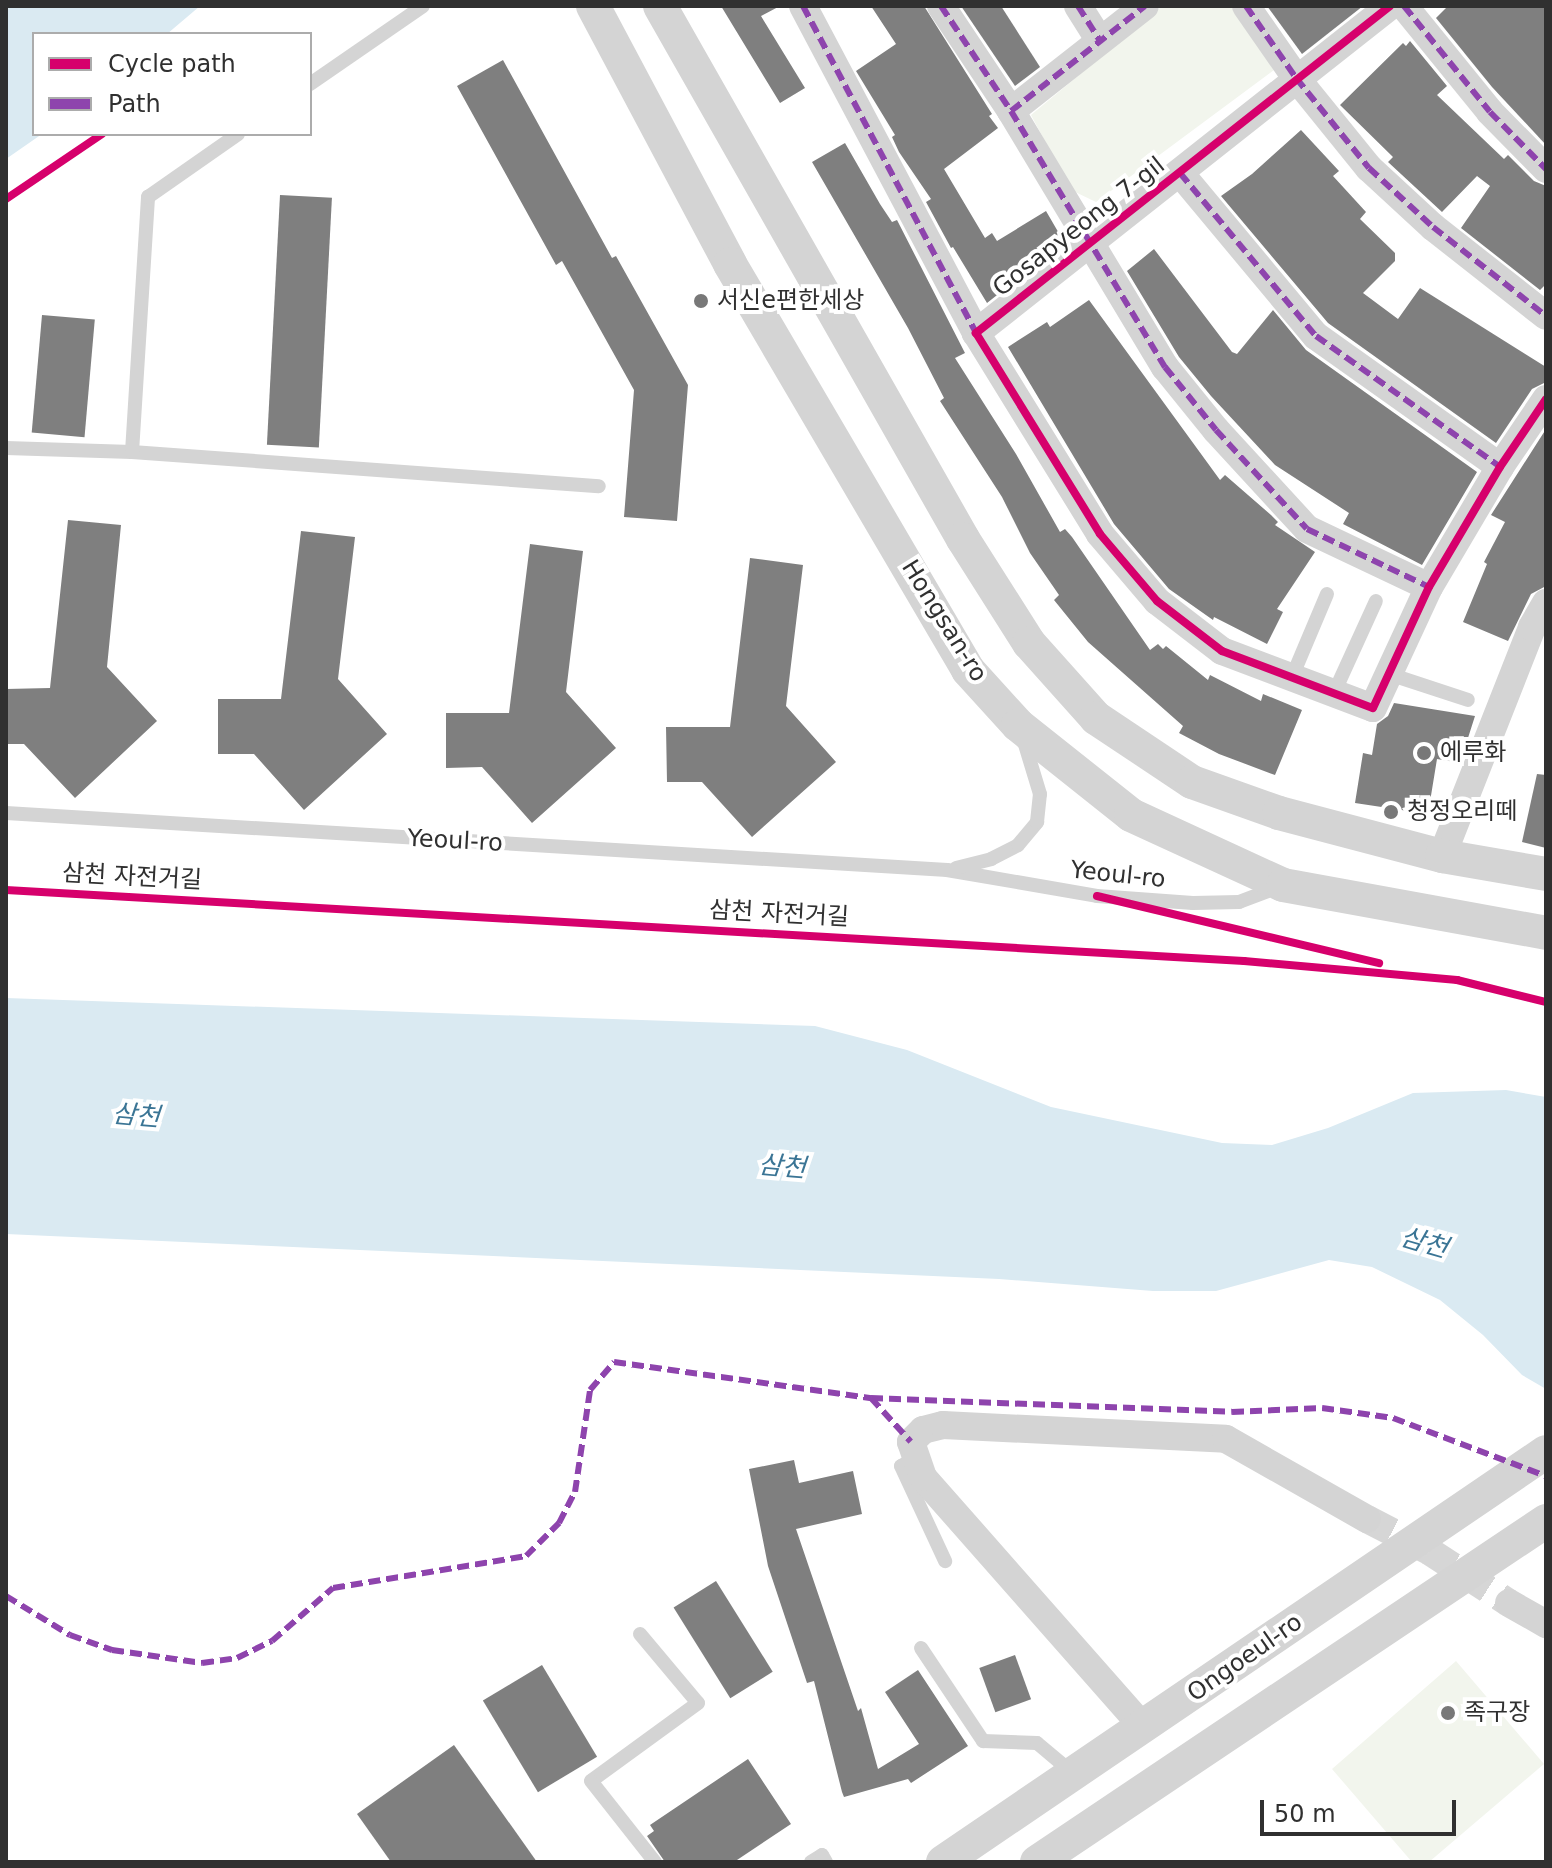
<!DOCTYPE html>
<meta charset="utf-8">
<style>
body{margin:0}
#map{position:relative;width:1552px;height:1868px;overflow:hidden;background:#fff;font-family:"DejaVu Sans","Noto Sans KR",sans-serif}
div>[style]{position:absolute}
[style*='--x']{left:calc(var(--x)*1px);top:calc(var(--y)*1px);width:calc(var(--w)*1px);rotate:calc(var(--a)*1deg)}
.green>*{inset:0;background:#f2f5ed}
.water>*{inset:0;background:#daeaf2}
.building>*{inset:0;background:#7f7f7f;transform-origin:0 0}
.minor-tunnel>*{height:28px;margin-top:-14px;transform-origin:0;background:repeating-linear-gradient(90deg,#d6d6d6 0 28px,transparent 0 42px)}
.service>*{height:14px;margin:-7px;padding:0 7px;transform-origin:7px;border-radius:7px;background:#d4d4d4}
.minor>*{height:28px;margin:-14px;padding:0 14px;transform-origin:14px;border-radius:14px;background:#d4d4d4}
.tertiary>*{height:34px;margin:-17px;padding:0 17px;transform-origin:17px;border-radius:17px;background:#d4d4d4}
.quiet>*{height:6px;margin-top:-3px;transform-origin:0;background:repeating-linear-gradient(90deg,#8e44ad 0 12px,transparent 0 18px)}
.cycleway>*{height:8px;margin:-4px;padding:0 4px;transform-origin:4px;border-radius:4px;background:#d6006c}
.dots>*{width:22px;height:22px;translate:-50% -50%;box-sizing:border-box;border:4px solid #fff;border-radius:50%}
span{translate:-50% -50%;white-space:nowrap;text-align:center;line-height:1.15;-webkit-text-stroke:8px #fff;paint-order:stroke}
.street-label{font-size:24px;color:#303030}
.poi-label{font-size:24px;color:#303030}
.left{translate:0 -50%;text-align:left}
.water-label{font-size:26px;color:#3b7595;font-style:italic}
.frame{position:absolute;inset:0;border:8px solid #303030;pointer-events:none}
.legend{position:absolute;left:32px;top:32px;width:280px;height:104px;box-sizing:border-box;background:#fff;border:2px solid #acacac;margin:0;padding:10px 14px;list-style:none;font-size:24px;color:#303030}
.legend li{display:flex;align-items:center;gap:16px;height:40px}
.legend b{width:40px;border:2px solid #acacac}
.scale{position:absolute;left:1260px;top:1800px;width:196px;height:36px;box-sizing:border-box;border:4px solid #303030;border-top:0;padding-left:10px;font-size:24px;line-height:28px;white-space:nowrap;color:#303030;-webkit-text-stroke:6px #fff;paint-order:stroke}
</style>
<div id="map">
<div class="green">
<i style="clip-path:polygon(1162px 6px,1231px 6px,1274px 70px,1096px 202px,1071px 190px,1031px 115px)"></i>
<i style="clip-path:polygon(1456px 1661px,1544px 1764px,1429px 1862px,1412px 1862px,1332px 1769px)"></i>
</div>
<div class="water">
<i style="clip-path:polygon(6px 6px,200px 6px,167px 34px,34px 34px,34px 134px,42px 134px,6px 159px)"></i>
<i style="clip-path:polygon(6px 998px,815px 1026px,907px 1050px,1051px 1107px,1222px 1143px,1272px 1145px,1328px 1128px,1413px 1093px,1506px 1090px,1546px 1097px,1546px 1389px,1522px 1375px,1483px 1335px,1440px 1300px,1372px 1267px,1329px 1260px,1216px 1291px,1153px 1291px,999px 1279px,6px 1234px)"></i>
</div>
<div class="building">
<i style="clip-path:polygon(721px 6px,780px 6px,761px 16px,805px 88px,780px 103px)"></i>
<i style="clip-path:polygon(871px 6px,924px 6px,992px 114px,989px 116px,998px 128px,944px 169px,985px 238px,992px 233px,997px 241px,1046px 211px,1064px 242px,987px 303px,953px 247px,951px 248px,926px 202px,931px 199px,899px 152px,892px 137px,895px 135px,856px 71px,896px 44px)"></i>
<i style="clip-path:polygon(961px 6px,1001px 6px,1040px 67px,1015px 86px)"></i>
<i style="clip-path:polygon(1267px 6px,1363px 6px,1302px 54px)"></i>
<i style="clip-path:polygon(1448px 6px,1546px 6px,1546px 145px,1492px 87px,1436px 18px)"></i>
<i style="clip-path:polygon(1410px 41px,1447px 86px,1437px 95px,1504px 159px,1508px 155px,1534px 181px,1546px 186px,1546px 284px,1540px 290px,1461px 228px,1490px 186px,1477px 176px,1442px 212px,1388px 162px,1393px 157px,1340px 105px,1403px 43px,1406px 46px)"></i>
<i style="clip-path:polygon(503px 60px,612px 258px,616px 256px,688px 385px,677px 521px,624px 517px,634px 390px,562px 261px,556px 265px,457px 86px)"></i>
<i style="clip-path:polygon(1301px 130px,1339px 171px,1333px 176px,1366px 212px,1360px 219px,1395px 253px,1395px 261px,1363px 293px,1398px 319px,1420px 288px,1546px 367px,1546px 382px,1532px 389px,1496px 443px,1328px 323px,1221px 196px,1252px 174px)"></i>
<i style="clip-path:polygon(845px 143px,880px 204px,892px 222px,897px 220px,965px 353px,955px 358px,1016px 454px,1060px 532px,1065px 529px,1072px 537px,1150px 650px,1158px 644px,1163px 649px,1166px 646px,1208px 680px,1210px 675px,1261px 701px,1263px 694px,1302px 710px,1275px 775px,1219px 754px,1179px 733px,1183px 726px,1088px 642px,1054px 600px,1059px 595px,1030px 553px,1002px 497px,940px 401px,944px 398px,908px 328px,812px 162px)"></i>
<i style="left:280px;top:195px;width:52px;height:250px;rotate:3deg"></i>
<i style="clip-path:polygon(1154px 249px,1232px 352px,1237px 354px,1273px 310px,1306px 350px,1477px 472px,1422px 565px,1343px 524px,1349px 513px,1275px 465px,1211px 396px,1179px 357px,1127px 271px)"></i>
<i style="clip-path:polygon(1089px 300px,1220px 480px,1225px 475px,1271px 515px,1278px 522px,1275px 525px,1315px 552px,1277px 609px,1283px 612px,1267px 644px,1214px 617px,1213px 620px,1169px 589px,1114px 524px,1008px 347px,1047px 322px,1050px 327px)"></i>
<i style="left:42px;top:315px;width:53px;height:118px;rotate:5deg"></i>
<i style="clip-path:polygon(1546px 429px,1546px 586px,1531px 594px,1508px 641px,1463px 622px,1487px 564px,1484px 562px,1505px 522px,1491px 515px)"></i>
<i style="clip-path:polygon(68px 520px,121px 525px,107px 667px,157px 721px,75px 798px,24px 744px,6px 744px,6px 689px,50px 688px)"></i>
<i style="clip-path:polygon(301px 531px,355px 537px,338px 679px,387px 734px,304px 810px,254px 754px,218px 754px,218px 699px,281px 699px)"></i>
<i style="clip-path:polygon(530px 544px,583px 551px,566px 692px,616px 748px,532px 823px,482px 767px,446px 768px,446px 713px,509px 713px)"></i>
<i style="clip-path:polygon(750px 558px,803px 565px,786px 706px,836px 762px,752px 837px,702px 782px,667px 782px,666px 727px,730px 727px)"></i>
<i style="clip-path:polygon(1394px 703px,1475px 716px,1460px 763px,1437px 759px,1428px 814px,1355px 803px,1363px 753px,1372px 755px,1377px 724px,1388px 716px)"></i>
<i style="clip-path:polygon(1537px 774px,1546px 775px,1546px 848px,1522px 842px)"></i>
<i style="clip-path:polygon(794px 1460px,799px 1483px,853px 1471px,862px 1514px,796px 1529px,858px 1711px,861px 1708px,878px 1769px,919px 1744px,885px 1692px,918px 1670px,968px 1746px,911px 1783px,908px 1779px,844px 1797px,842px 1792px,814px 1681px,807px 1683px,768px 1566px,749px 1469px)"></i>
<i style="left:716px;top:1581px;width:107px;height:50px;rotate:58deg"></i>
<i style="left:1015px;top:1655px;width:47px;height:38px;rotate:70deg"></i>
<i style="left:542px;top:1665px;width:107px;height:69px;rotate:59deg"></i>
<i style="clip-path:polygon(454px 1745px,537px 1862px,391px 1862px,357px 1814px)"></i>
<i style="clip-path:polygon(748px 1759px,791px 1824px,734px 1862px,665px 1862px,647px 1836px,654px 1831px,650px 1825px)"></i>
</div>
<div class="minor-tunnel">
<i style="--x:1367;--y:1519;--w:70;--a:27.3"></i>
<i style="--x:1429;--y:1551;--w:95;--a:33"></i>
</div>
<div class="service">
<i style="--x:310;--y:84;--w:137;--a:-34.6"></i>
<i style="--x:6;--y:448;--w:126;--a:1.8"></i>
<i style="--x:132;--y:452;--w:468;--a:4.2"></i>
<i style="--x:132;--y:452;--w:256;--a:-86.4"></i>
<i style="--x:148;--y:197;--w:110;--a:-35"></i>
<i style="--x:1389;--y:674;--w:83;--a:18.2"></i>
<i style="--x:1292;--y:677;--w:90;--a:-67.1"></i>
<i style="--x:1334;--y:693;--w:101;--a:-65.5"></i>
<i style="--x:6;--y:813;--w:943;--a:3.47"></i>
<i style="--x:947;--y:870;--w:152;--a:9.8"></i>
<i style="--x:1097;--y:896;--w:96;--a:4.2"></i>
<i style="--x:1193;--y:903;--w:46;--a:-1.2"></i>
<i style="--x:1239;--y:902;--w:43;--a:-20.6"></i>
<i style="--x:956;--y:868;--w:36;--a:-14"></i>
<i style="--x:991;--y:859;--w:30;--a:-27"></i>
<i style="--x:1018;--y:845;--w:30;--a:-50"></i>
<i style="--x:1037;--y:822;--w:28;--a:-84"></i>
<i style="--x:1040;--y:794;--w:59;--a:-106.9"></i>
<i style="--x:915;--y:1458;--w:16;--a:150"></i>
<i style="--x:901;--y:1466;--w:105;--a:65.1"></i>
<i style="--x:640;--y:1634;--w:90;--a:50"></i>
<i style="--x:698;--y:1703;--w:132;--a:143.9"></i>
<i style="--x:591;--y:1781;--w:103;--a:51.7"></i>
<i style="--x:921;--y:1648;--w:112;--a:56.3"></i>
<i style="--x:983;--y:1741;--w:54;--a:2.1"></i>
<i style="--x:1037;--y:1743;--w:48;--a:40"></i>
<i style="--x:811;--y:1862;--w:13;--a:-32"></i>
<i style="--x:822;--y:1855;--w:8;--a:60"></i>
</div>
<div class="minor">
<i style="--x:803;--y:6;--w:370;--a:62.1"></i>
<i style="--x:941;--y:6;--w:126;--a:56.3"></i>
<i style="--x:1011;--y:111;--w:299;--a:59"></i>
<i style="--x:1165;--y:367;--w:81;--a:51"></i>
<i style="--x:1216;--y:430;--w:134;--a:47.4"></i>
<i style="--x:1307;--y:529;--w:135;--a:25.4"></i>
<i style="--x:1078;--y:6;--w:41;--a:57.8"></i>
<i style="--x:1246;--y:6;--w:88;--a:55.2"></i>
<i style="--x:1296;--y:78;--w:116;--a:51"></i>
<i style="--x:1369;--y:168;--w:87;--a:42.7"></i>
<i style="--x:1433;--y:227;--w:144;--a:38.2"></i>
<i style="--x:1390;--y:6;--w:528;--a:141.7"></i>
<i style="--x:976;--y:333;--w:236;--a:58.3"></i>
<i style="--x:1100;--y:534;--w:88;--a:49.6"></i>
<i style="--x:1157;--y:601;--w:82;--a:37.6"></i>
<i style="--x:1222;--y:651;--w:161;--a:20.7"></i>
<i style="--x:1373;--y:708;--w:133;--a:-65.2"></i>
<i style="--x:1429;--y:587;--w:139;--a:-59.4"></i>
<i style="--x:1500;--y:467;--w:82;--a:-55.9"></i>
<i style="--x:1404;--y:6;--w:136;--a:50.9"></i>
<i style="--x:1490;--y:112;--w:80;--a:45.5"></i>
<i style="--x:1011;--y:111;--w:170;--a:-38.1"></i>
<i style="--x:1180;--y:173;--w:212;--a:50.2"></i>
<i style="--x:1316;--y:336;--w:226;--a:35.4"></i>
<i style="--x:1442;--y:856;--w:246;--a:-68.5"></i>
<i style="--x:1532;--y:627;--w:28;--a:-60"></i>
<i style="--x:1509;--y:1603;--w:43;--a:29.6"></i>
<i style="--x:1144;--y:1728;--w:334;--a:-131.4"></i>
<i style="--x:923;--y:1477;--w:37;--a:-109"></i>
<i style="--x:911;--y:1442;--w:17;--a:-45"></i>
<i style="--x:923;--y:1430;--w:21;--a:-14"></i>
<i style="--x:943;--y:1425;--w:283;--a:2.8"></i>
<i style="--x:1226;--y:1439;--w:162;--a:29.6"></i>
</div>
<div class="tertiary">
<i style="--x:593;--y:6;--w:292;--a:62"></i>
<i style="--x:730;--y:264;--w:471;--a:59.6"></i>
<i style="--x:968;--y:670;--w:74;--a:47.7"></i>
<i style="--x:1018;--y:725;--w:144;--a:38.5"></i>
<i style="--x:1131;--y:815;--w:167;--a:24.7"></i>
<i style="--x:1283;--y:885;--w:267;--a:10.3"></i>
<i style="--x:660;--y:6;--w:613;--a:60.38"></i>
<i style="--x:963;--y:539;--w:123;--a:57.6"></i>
<i style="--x:1029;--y:643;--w:101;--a:48.2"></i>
<i style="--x:1096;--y:718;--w:115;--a:33.7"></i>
<i style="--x:1192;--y:782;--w:92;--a:19.6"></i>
<i style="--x:1279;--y:813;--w:169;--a:14.8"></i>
<i style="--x:1442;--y:856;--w:106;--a:9.8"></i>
<i style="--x:943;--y:1862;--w:729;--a:-34.21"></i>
<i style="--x:1037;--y:1862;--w:613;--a:-33.82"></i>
</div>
<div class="quiet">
<i style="--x:803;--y:6;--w:370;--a:62.1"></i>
<i style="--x:941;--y:6;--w:126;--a:56.3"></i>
<i style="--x:1011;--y:111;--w:299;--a:59"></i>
<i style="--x:1165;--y:367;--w:81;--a:51"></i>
<i style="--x:1216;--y:430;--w:134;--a:47.4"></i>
<i style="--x:1307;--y:529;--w:135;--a:25.4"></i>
<i style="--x:1078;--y:6;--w:41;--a:57.8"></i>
<i style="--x:1246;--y:6;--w:88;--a:55.2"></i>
<i style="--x:1296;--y:78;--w:116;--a:51"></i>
<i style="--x:1369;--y:168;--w:87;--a:42.7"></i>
<i style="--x:1433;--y:227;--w:144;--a:38.2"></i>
<i style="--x:1404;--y:6;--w:136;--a:50.9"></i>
<i style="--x:1490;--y:112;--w:80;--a:45.5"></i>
<i style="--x:1011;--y:111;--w:170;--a:-38.1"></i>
<i style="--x:1180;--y:173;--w:212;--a:50.2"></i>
<i style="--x:1316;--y:336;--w:226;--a:35.4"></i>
<i style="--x:871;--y:1398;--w:59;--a:47.7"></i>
<i style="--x:6;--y:1596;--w:75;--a:31.4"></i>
<i style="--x:70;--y:1635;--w:45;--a:19.7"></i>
<i style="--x:112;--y:1650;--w:91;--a:8.2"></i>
<i style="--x:202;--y:1663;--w:35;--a:-8"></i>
<i style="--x:237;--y:1658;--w:39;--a:-26"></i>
<i style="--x:272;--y:1641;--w:81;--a:-41"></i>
<i style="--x:333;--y:1588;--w:196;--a:-9.4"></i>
<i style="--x:526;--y:1556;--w:47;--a:-45"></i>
<i style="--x:559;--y:1523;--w:35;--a:-63"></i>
<i style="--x:575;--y:1492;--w:103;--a:-81.6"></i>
<i style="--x:590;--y:1390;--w:37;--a:-49"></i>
<i style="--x:614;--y:1362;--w:260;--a:8"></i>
<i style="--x:871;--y:1398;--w:361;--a:2.2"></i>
<i style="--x:1232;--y:1412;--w:90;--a:-2.5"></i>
<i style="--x:1322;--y:1408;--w:72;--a:8"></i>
<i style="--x:1393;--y:1418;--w:164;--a:20.8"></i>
</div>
<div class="cycleway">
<i style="--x:1390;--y:6;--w:528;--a:141.7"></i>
<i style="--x:976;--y:333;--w:236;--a:58.3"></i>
<i style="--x:1100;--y:534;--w:88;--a:49.6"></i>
<i style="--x:1157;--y:601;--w:82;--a:37.6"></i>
<i style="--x:1222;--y:651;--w:161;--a:20.7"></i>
<i style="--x:1373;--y:708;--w:133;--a:-65.2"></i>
<i style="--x:1429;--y:587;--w:139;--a:-59.4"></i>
<i style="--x:1500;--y:467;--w:82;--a:-55.9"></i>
<i style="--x:6;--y:199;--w:116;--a:-34.1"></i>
<i style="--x:6;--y:890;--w:1240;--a:3.28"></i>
<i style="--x:1244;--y:961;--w:214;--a:5.1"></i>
<i style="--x:1457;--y:980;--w:92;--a:13.9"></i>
<i style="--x:1097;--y:896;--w:290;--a:13.4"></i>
</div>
<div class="dots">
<i style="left:701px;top:301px;background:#787878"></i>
<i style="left:1424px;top:753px;background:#787878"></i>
<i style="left:1391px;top:812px;background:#787878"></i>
<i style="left:1448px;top:1713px;background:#787878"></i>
</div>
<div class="street-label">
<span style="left:1079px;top:227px;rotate:-38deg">Gosapyeong 7-gil</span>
<span style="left:944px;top:621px;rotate:58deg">Hongsan-ro</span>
<span style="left:455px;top:841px;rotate:3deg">Yeoul-ro</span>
<span style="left:1118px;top:875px;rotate:6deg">Yeoul-ro</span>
<span style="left:132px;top:877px;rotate:3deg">삼천 자전거길</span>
<span style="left:779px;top:914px;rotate:3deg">삼천 자전거길</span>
<span style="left:1245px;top:1658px;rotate:-35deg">Ongoeul-ro</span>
</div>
<div class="poi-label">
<span class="left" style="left:717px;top:301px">서신e편한세상</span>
<span class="left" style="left:1440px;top:753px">에루화</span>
<span class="left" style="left:1407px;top:812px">청정오리떼</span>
<span class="left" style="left:1464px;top:1713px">족구장</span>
</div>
<div class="water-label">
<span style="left:136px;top:1116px;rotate:5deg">삼천</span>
<span style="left:782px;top:1167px;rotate:5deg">삼천</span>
<span style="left:1424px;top:1243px;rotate:16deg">삼천</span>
</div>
<div class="frame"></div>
<ul class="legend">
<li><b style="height:10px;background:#d6006c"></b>Cycle path</li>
<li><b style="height:10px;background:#8e44ad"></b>Path</li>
</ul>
<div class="scale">50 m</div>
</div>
